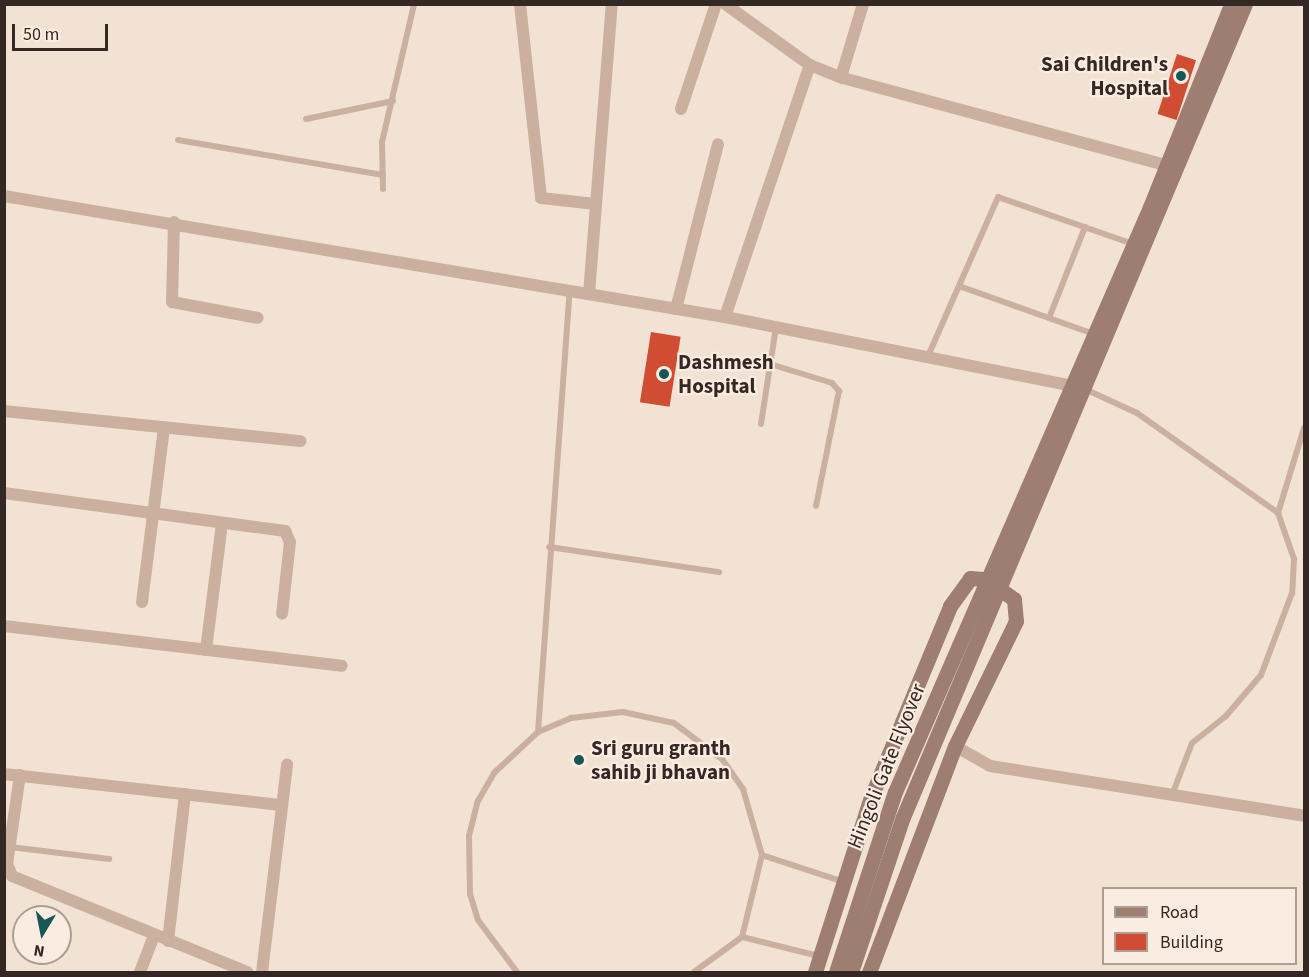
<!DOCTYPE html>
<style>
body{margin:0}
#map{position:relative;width:1309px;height:977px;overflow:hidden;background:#f2e2d4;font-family:"Source Sans 3",sans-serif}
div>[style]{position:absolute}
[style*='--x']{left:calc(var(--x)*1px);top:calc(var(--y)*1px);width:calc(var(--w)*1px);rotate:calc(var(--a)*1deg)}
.building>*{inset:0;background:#d04d34;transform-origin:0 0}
.lane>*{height:6px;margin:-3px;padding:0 3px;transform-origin:3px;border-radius:3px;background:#cbb0a0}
.street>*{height:12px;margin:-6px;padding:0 6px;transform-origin:6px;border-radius:6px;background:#cbb0a0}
.secondary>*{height:15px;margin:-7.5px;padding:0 7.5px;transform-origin:7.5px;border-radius:7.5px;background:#9e7e71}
.dots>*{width:16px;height:16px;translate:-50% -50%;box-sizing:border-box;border:3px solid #faece0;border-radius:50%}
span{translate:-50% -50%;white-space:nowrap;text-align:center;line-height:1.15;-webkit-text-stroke:4.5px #faece0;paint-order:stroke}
.poi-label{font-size:21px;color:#342824;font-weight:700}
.right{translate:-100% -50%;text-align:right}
.left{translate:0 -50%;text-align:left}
.street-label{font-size:21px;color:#342824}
.frame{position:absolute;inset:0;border:6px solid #342824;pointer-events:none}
.legend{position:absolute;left:1102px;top:887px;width:195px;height:78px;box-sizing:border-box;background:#faece0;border:2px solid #ab9e95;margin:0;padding:8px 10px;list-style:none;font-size:18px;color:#342824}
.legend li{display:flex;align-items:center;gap:12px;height:30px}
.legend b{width:30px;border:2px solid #ab9e95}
.north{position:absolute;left:12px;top:905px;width:60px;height:60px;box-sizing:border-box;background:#faece0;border:2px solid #ab9e95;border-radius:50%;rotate:190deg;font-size:16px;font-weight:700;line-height:24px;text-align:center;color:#342824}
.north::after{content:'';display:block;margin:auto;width:21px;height:27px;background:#175857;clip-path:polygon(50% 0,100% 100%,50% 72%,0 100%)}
.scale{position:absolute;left:12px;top:24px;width:96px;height:27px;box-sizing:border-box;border:3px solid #342824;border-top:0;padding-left:8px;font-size:18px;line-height:21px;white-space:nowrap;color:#342824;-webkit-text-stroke:4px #faece0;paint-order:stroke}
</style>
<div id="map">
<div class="building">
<i style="left:1177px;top:54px;width:20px;height:63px;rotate:18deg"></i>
<i style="left:651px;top:332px;width:30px;height:71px;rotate:9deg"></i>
</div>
<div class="lane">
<i style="--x:306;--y:119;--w:89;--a:-11.7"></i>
<i style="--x:178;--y:140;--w:208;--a:9.7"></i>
<i style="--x:383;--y:189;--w:47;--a:-91.2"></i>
<i style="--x:382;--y:142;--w:142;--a:-76.9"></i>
<i style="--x:959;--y:286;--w:143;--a:19.6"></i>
<i style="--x:1049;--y:318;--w:98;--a:-68.4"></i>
<i style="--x:928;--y:356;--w:174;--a:-66.2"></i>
<i style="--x:998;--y:197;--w:143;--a:19.2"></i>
<i style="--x:770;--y:364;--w:65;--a:17"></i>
<i style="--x:832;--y:383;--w:11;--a:49"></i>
<i style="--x:839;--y:391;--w:117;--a:101.3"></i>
<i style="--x:1087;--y:390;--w:55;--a:24.7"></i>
<i style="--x:1137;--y:413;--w:173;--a:35.3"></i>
<i style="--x:1278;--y:513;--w:49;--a:70.8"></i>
<i style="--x:1294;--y:559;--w:34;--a:93"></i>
<i style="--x:1292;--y:593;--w:88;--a:110.7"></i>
<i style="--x:1261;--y:675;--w:54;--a:130.5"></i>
<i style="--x:1226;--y:716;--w:43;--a:141.5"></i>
<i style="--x:1192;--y:743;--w:56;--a:111"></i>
<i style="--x:761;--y:424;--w:98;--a:-81.2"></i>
<i style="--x:1278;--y:513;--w:89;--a:-73"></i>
<i style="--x:549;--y:547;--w:172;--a:8.4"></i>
<i style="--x:538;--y:732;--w:443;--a:-85.9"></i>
<i style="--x:10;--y:847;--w:100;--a:6.9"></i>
<i style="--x:742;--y:937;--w:84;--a:-76.3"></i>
<i style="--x:517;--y:972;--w:65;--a:-126.9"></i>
<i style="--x:478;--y:920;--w:27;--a:-107"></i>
<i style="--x:470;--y:894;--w:58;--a:-91"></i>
<i style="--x:469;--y:836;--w:36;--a:-76"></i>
<i style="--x:478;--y:801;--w:34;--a:-60"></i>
<i style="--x:495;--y:772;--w:59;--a:-42.9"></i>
<i style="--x:538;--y:732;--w:36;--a:-23"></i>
<i style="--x:571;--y:718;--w:52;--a:-6.6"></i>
<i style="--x:623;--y:712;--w:52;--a:12.2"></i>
<i style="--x:674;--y:723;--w:60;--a:36.9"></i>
<i style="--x:722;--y:759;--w:37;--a:55"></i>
<i style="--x:743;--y:789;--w:69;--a:73.9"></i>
<i style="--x:762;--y:855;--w:86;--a:18.2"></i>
<i style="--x:694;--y:972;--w:59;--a:-36.1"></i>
<i style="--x:742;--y:937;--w:79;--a:13.9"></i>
</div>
<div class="street">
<i style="--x:520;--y:4;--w:195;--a:83.8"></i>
<i style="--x:541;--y:198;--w:55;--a:6.2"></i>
<i style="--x:725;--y:4;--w:105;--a:35.7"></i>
<i style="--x:810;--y:65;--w:35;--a:22"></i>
<i style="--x:843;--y:78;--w:342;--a:15.1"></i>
<i style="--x:841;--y:77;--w:76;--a:-73.2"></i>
<i style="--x:681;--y:109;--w:111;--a:-71.6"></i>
<i style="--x:4;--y:196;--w:731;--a:9.53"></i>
<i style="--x:725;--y:317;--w:362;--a:11.2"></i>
<i style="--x:174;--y:222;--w:80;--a:91.4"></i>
<i style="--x:172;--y:302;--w:87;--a:10.5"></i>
<i style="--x:589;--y:294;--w:291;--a:-85.5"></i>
<i style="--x:676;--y:309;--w:170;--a:-75.7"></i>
<i style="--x:725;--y:317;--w:266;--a:-71.4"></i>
<i style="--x:4;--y:411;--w:298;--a:5.8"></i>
<i style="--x:4;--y:493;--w:284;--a:7.7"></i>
<i style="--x:285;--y:531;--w:12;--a:66"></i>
<i style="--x:290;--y:542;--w:72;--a:96.3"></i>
<i style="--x:142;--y:602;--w:176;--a:-82.8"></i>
<i style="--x:4;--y:626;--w:340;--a:6.7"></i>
<i style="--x:206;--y:650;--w:128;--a:-82.8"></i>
<i style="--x:955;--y:746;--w:40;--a:29.7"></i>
<i style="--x:990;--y:766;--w:318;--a:9"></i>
<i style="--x:4;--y:774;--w:280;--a:6.4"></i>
<i style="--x:20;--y:775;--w:90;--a:98.3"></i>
<i style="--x:7;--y:864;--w:13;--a:67"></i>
<i style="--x:12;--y:876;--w:254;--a:22.2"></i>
<i style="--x:168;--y:941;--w:148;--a:-83.4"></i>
<i style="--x:140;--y:972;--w:39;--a:-69"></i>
<i style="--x:262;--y:972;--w:209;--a:-83.1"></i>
</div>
<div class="secondary">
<i style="--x:815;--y:972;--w:184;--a:-72.3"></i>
<i style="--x:871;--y:797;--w:207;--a:-67.5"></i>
<i style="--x:950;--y:606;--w:34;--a:-54"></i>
<i style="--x:970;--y:578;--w:16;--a:4"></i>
<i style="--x:986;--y:579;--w:34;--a:36"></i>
<i style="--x:1014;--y:599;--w:22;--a:85"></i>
<i style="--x:1016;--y:621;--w:139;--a:116"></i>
<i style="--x:955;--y:746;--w:242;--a:110.8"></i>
<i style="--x:836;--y:972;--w:189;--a:-71.9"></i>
<i style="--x:895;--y:792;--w:638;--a:-66.45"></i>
<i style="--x:1150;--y:207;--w:219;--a:-68.2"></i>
<i style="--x:851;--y:972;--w:163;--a:-71.5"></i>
<i style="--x:903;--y:817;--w:882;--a:-67.19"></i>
</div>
<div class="dots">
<i style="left:1181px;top:76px;background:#175857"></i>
<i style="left:664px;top:374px;background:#175857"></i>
<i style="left:579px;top:760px;background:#175857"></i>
</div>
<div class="poi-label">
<span class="right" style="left:1168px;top:76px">Sai Children's<br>Hospital</span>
<span class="left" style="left:678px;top:374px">Dashmesh<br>Hospital</span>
<span class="left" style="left:591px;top:760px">Sri guru granth<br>sahib ji bhavan</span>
</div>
<div class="street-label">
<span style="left:886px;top:766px;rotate:-68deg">Hingoli Gate Flyover</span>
</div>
<div class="frame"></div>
<ul class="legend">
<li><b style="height:8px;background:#9e7e71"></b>Road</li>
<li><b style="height:16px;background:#d04d34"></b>Building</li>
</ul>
<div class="north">N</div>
<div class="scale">50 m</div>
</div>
